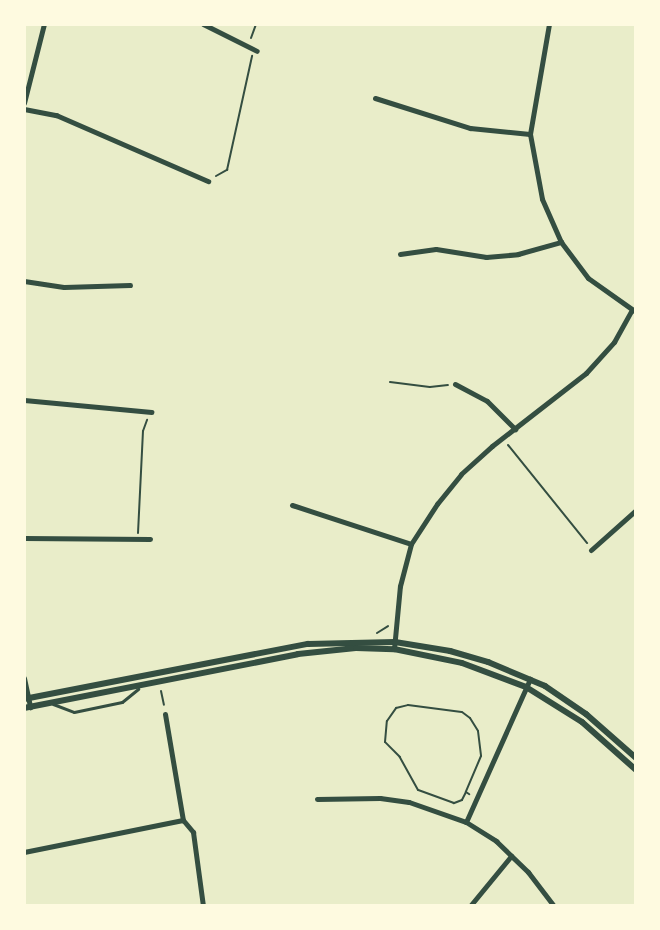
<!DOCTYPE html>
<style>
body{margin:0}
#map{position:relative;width:660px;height:930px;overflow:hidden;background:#e9edc9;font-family:"Roboto Serif",serif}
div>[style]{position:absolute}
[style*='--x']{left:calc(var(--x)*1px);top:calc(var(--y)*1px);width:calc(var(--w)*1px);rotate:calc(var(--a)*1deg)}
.path>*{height:2px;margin:-1px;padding:0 1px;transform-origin:1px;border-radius:1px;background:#344e41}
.service>*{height:3px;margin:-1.5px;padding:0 1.5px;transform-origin:1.5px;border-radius:1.5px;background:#344e41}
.minor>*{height:5px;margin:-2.5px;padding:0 2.5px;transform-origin:2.5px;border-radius:2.5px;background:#344e41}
.tertiary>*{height:6px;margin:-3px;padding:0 3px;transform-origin:3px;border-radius:3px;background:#344e41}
span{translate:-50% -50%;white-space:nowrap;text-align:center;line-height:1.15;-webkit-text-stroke:6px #fefae0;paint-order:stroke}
.frame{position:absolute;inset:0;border:26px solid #fefae0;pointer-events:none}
</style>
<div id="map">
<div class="path">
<i style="--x:251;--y:38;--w:15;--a:-70"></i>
<i style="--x:216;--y:176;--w:13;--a:-29"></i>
<i style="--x:227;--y:170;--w:117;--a:-77.6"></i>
<i style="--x:390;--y:382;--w:40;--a:7.1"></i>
<i style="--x:430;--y:387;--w:18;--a:-6"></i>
<i style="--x:508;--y:445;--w:126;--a:51.1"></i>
<i style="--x:138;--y:533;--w:102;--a:-87.2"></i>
<i style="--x:143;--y:431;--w:12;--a:-70"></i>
<i style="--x:377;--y:633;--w:13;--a:-32"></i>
<i style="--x:161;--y:691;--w:14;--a:78"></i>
<i style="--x:466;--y:792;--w:9;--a:117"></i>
<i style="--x:462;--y:800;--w:9;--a:159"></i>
<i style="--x:454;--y:803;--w:38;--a:-160"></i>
<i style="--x:418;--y:790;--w:38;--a:-119"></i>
<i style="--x:400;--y:757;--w:21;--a:-135"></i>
<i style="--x:385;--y:742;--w:21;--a:-85"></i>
<i style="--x:387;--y:721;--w:16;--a:-55"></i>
<i style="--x:396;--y:708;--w:12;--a:-14"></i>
<i style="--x:408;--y:705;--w:54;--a:7.4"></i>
<i style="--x:462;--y:712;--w:10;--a:37"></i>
<i style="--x:470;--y:718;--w:15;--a:58"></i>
<i style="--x:478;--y:731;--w:25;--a:83"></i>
<i style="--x:481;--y:756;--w:39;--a:113"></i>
<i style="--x:466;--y:792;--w:4;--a:34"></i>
</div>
<div class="service">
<i style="--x:53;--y:704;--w:22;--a:21"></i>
<i style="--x:74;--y:712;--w:49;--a:-11.8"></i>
<i style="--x:122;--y:702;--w:21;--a:-39"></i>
</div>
<div class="minor">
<i style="--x:203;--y:24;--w:60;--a:26.6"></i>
<i style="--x:549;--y:24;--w:112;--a:99.8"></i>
<i style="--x:530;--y:134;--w:66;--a:79.5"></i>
<i style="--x:542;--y:199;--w:47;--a:66.2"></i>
<i style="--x:561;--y:242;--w:45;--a:53.1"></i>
<i style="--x:588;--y:278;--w:59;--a:35.3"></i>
<i style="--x:375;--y:98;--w:100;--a:17.5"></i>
<i style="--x:470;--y:128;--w:60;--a:5.7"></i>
<i style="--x:24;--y:103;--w:81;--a:-75.8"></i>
<i style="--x:24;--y:109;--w:33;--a:11"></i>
<i style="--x:56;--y:115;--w:166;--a:23.5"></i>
<i style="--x:400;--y:254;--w:36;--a:-8"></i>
<i style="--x:436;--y:249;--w:51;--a:9.1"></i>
<i style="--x:486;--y:257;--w:32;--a:-5"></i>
<i style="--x:518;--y:254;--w:45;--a:-15.6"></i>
<i style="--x:24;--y:281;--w:40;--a:8.5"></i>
<i style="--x:64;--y:287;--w:66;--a:-1.7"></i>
<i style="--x:455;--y:384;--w:36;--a:28"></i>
<i style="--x:487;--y:401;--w:40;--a:45"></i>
<i style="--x:24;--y:400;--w:128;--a:5.4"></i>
<i style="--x:292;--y:505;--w:125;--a:18.1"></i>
<i style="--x:24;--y:538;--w:126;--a:0.5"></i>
<i style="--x:591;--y:550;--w:60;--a:-41.6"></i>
<i style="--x:394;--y:649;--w:63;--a:-84.6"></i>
<i style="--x:400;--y:586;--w:43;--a:-75.3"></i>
<i style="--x:411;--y:544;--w:48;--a:-57"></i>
<i style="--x:437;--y:504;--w:38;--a:-51"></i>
<i style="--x:461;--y:474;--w:42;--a:-42.1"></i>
<i style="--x:492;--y:446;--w:119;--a:-37.8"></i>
<i style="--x:586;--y:373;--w:42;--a:-47.9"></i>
<i style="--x:614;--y:342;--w:35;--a:-61"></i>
<i style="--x:24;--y:678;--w:30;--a:78"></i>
<i style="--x:165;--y:714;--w:108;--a:80.4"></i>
<i style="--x:183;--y:820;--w:16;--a:50"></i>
<i style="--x:193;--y:832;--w:75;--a:82.3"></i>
<i style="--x:317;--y:799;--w:63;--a:-0.9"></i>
<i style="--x:380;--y:798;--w:29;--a:8"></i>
<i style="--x:409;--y:802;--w:60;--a:19.3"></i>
<i style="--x:466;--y:822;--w:36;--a:32"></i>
<i style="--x:496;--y:841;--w:45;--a:44.1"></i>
<i style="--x:528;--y:872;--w:43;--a:52.6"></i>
<i style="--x:466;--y:822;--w:157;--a:-65.9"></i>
<i style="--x:24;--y:852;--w:162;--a:-11.4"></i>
<i style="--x:470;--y:906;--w:65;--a:-50.6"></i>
</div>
<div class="tertiary">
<i style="--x:24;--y:699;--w:289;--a:-11"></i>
<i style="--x:308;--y:644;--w:87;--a:-1.3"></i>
<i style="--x:395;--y:642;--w:56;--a:9.3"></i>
<i style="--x:450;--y:651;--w:40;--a:16"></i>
<i style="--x:488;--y:662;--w:62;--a:22.8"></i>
<i style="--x:545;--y:686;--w:50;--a:34.3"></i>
<i style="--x:586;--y:714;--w:67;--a:41.3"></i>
<i style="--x:24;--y:708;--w:279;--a:-11.1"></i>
<i style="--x:298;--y:654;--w:58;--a:-5.9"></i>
<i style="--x:356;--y:648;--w:38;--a:2"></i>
<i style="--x:394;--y:649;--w:69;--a:11.6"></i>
<i style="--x:462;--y:663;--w:68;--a:20.6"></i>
<i style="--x:526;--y:687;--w:66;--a:32"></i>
<i style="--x:582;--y:722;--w:72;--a:41.6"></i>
</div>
<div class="frame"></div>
</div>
